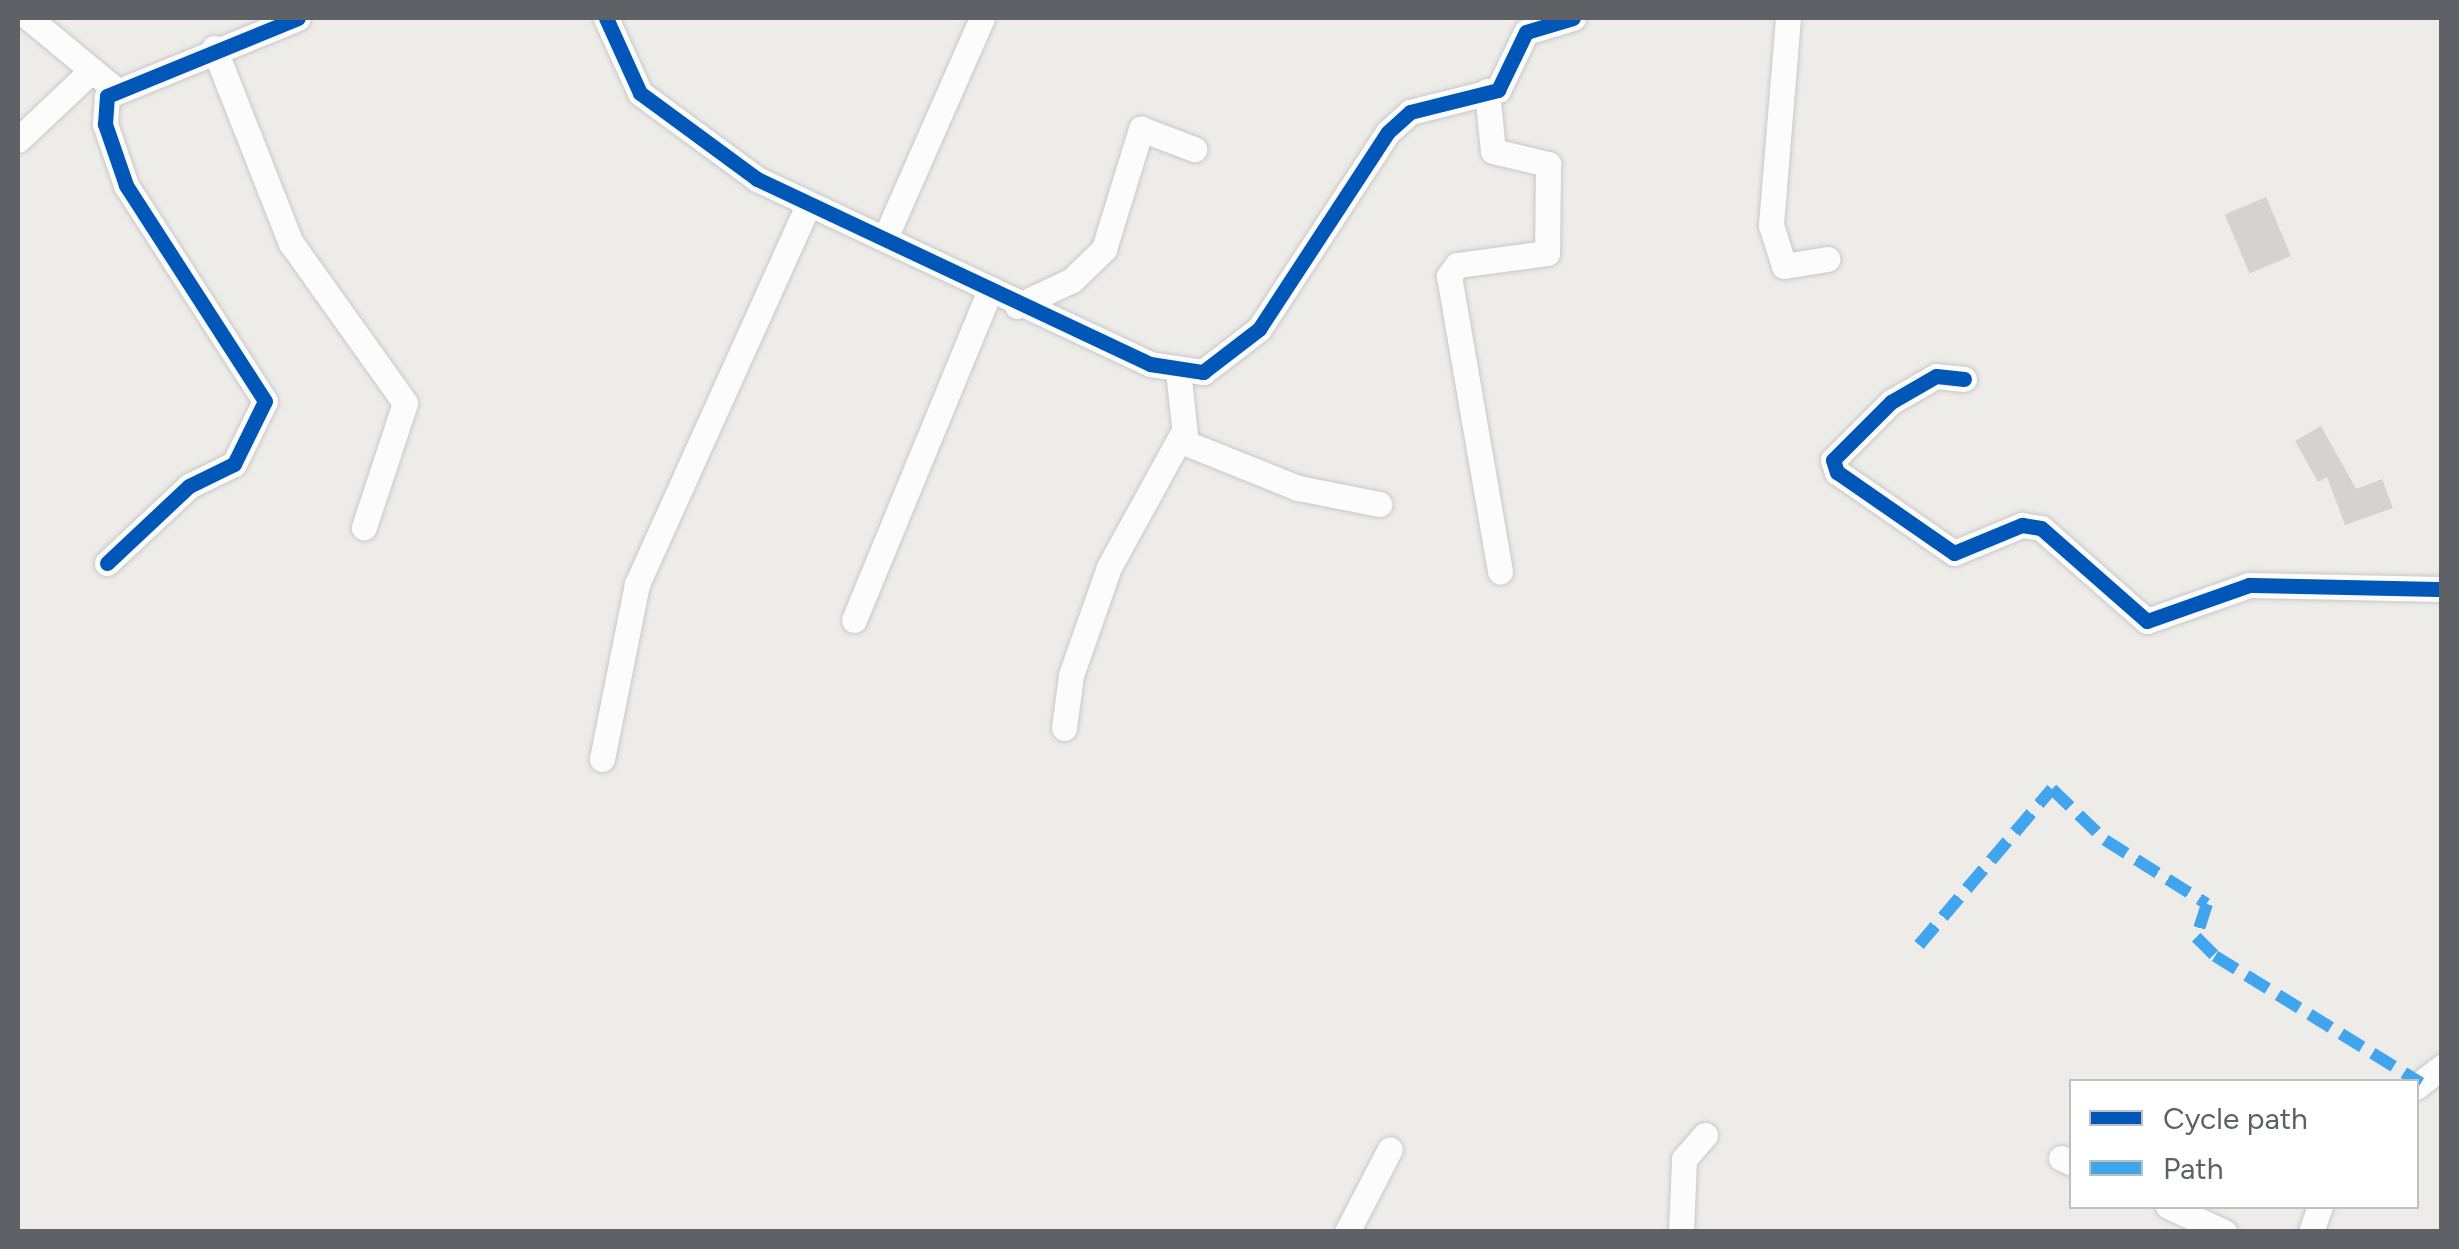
<!DOCTYPE html>
<style>
body{margin:0}
#map{position:relative;width:2459px;height:1249px;overflow:hidden;background:#edece9;font-family:Figtree,sans-serif}
div>[style]{position:absolute}
[style*='--x']{left:calc(var(--x)*1px);top:calc(var(--y)*1px);width:calc(var(--w)*1px);rotate:calc(var(--a)*1deg)}
.building>*{inset:0;background:#d4d3d1;transform-origin:0 0}
.roads{filter:drop-shadow(0 0 2px #c8c8c8) drop-shadow(0 0 2px #c8c8c8)}
.street>*{height:25px;margin:-12.5px;padding:0 12.5px;transform-origin:12.5px;border-radius:12.5px;background:#fcfcfc}
.quiet>*{height:12px;margin-top:-6px;transform-origin:0;background:repeating-linear-gradient(90deg,#41a5ee 0 25px,transparent 0 37px)}
.cycleway>*{height:15px;margin:-7.5px;padding:0 7.5px;transform-origin:7.5px;border-radius:7.5px;background:#0057b8}
span{translate:-50% -50%;white-space:nowrap;text-align:center;line-height:1.15;-webkit-text-stroke:9px #fff;paint-order:stroke}
.frame{position:absolute;inset:0;border:20px solid #5e6165;pointer-events:none}
.legend{position:absolute;left:2069px;top:1079px;width:350px;height:130px;box-sizing:border-box;background:#fff;border:2px solid #bfc0c1;margin:0;padding:12px 18px;list-style:none;font-size:30px;color:#5e6165}
.legend li{display:flex;align-items:center;gap:20px;height:50px}
.legend b{width:50px;border:2px solid #bfc0c1}
</style>
<div id="map">
<div class="building">
<i style="left:2266px;top:197px;width:64px;height:45px;rotate:67deg"></i>
<i style="clip-path:polygon(2321px 426px,2356px 489px,2382px 479px,2393px 508px,2345px 525px,2327px 477px,2318px 482px,2295px 441px)"></i>
</div>
<div class="roads">
<div class="street">
<i style="--x:29;--y:18;--w:108;--a:39.7"></i>
<i style="--x:606;--y:18;--w:82;--a:65.6"></i>
<i style="--x:640;--y:93;--w:145;--a:36.3"></i>
<i style="--x:757;--y:179;--w:434;--a:25.2"></i>
<i style="--x:1150;--y:364;--w:54;--a:8.6"></i>
<i style="--x:1203;--y:372;--w:71;--a:-37.5"></i>
<i style="--x:1259;--y:329;--w:235;--a:-56.8"></i>
<i style="--x:1388;--y:132;--w:30;--a:-42"></i>
<i style="--x:1410;--y:112;--w:91;--a:-14"></i>
<i style="--x:1498;--y:90;--w:64;--a:-64.2"></i>
<i style="--x:1526;--y:32;--w:49;--a:-16.6"></i>
<i style="--x:1788;--y:18;--w:208;--a:94.7"></i>
<i style="--x:1771;--y:225;--w:43;--a:72.4"></i>
<i style="--x:1784;--y:266;--w:44;--a:-9.2"></i>
<i style="--x:214;--y:48;--w:210;--a:68.5"></i>
<i style="--x:291;--y:243;--w:196;--a:54.5"></i>
<i style="--x:405;--y:403;--w:131;--a:108.3"></i>
<i style="--x:1487;--y:91;--w:60;--a:84.3"></i>
<i style="--x:1493;--y:151;--w:57;--a:13.3"></i>
<i style="--x:1548;--y:164;--w:89;--a:90.6"></i>
<i style="--x:1547;--y:253;--w:91;--a:172.4"></i>
<i style="--x:1457;--y:265;--w:14;--a:126"></i>
<i style="--x:1449;--y:276;--w:300;--a:80.2"></i>
<i style="--x:18;--y:140;--w:102;--a:-43.4"></i>
<i style="--x:885;--y:238;--w:240;--a:-66.2"></i>
<i style="--x:1017;--y:306;--w:61;--a:-25.3"></i>
<i style="--x:1072;--y:280;--w:45;--a:-44.1"></i>
<i style="--x:1104;--y:249;--w:126;--a:-72.9"></i>
<i style="--x:1141;--y:129;--w:57;--a:20.7"></i>
<i style="--x:1178;--y:371;--w:72;--a:83.7"></i>
<i style="--x:1186;--y:443;--w:121;--a:21.9"></i>
<i style="--x:1298;--y:488;--w:83;--a:11.2"></i>
<i style="--x:1964;--y:379;--w:28;--a:-174"></i>
<i style="--x:1936;--y:376;--w:52;--a:150"></i>
<i style="--x:1891;--y:402;--w:82;--a:135"></i>
<i style="--x:1833;--y:460;--w:13;--a:72"></i>
<i style="--x:1837;--y:472;--w:142;--a:34.7"></i>
<i style="--x:1954;--y:553;--w:74;--a:-22.4"></i>
<i style="--x:2022;--y:525;--w:19;--a:9"></i>
<i style="--x:2041;--y:528;--w:141;--a:41.3"></i>
<i style="--x:2147;--y:621;--w:108;--a:-19.4"></i>
<i style="--x:2249;--y:585;--w:193;--a:1.2"></i>
<i style="--x:107;--y:563;--w:112;--a:-43.2"></i>
<i style="--x:189;--y:486;--w:50;--a:-26.1"></i>
<i style="--x:234;--y:464;--w:70;--a:-63.8"></i>
<i style="--x:265;--y:401;--w:257;--a:-122.8"></i>
<i style="--x:126;--y:185;--w:65;--a:-109"></i>
<i style="--x:105;--y:124;--w:28;--a:-86"></i>
<i style="--x:107;--y:96;--w:206;--a:-22.2"></i>
<i style="--x:854;--y:620;--w:355;--a:-67.6"></i>
<i style="--x:1064;--y:728;--w:53;--a:-82.5"></i>
<i style="--x:1071;--y:675;--w:114;--a:-70.6"></i>
<i style="--x:1109;--y:567;--w:149;--a:-61.2"></i>
<i style="--x:602;--y:759;--w:178;--a:-78.7"></i>
<i style="--x:637;--y:584;--w:413;--a:-65.7"></i>
<i style="--x:2416;--y:1087;--w:33;--a:-38"></i>
<i style="--x:2061;--y:1158;--w:12;--a:24"></i>
<i style="--x:2168;--y:1206;--w:62;--a:24.9"></i>
<i style="--x:1347;--y:1232;--w:93;--a:-62.6"></i>
<i style="--x:1681;--y:1232;--w:73;--a:-87.6"></i>
<i style="--x:1684;--y:1159;--w:32;--a:-49"></i>
<i style="--x:2311;--y:1232;--w:28;--a:-71"></i>
</div>
</div>
<div class="quiet">
<i style="--x:1919;--y:945;--w:205;--a:-49.6"></i>
<i style="--x:2052;--y:789;--w:74;--a:43.9"></i>
<i style="--x:2105;--y:840;--w:120;--a:32.1"></i>
<i style="--x:2207;--y:904;--w:35;--a:108"></i>
<i style="--x:2196;--y:937;--w:27;--a:45"></i>
<i style="--x:2215;--y:956;--w:242;--a:31.7"></i>
</div>
<div class="cycleway">
<i style="--x:606;--y:18;--w:82;--a:65.6"></i>
<i style="--x:640;--y:93;--w:145;--a:36.3"></i>
<i style="--x:757;--y:179;--w:434;--a:25.2"></i>
<i style="--x:1150;--y:364;--w:54;--a:8.6"></i>
<i style="--x:1203;--y:372;--w:71;--a:-37.5"></i>
<i style="--x:1259;--y:329;--w:235;--a:-56.8"></i>
<i style="--x:1388;--y:132;--w:30;--a:-42"></i>
<i style="--x:1410;--y:112;--w:91;--a:-14"></i>
<i style="--x:1498;--y:90;--w:64;--a:-64.2"></i>
<i style="--x:1526;--y:32;--w:49;--a:-16.6"></i>
<i style="--x:1964;--y:379;--w:28;--a:-174"></i>
<i style="--x:1936;--y:376;--w:52;--a:150"></i>
<i style="--x:1891;--y:402;--w:82;--a:135"></i>
<i style="--x:1833;--y:460;--w:13;--a:72"></i>
<i style="--x:1837;--y:472;--w:142;--a:34.7"></i>
<i style="--x:1954;--y:553;--w:74;--a:-22.4"></i>
<i style="--x:2022;--y:525;--w:19;--a:9"></i>
<i style="--x:2041;--y:528;--w:141;--a:41.3"></i>
<i style="--x:2147;--y:621;--w:108;--a:-19.4"></i>
<i style="--x:2249;--y:585;--w:193;--a:1.2"></i>
<i style="--x:107;--y:563;--w:112;--a:-43.2"></i>
<i style="--x:189;--y:486;--w:50;--a:-26.1"></i>
<i style="--x:234;--y:464;--w:70;--a:-63.8"></i>
<i style="--x:265;--y:401;--w:257;--a:-122.8"></i>
<i style="--x:126;--y:185;--w:65;--a:-109"></i>
<i style="--x:105;--y:124;--w:28;--a:-86"></i>
<i style="--x:107;--y:96;--w:206;--a:-22.2"></i>
</div>
<div class="frame"></div>
<ul class="legend">
<li><b style="height:12px;background:#0057b8"></b>Cycle path</li>
<li><b style="height:12px;background:#41a5ee"></b>Path</li>
</ul>
</div>
